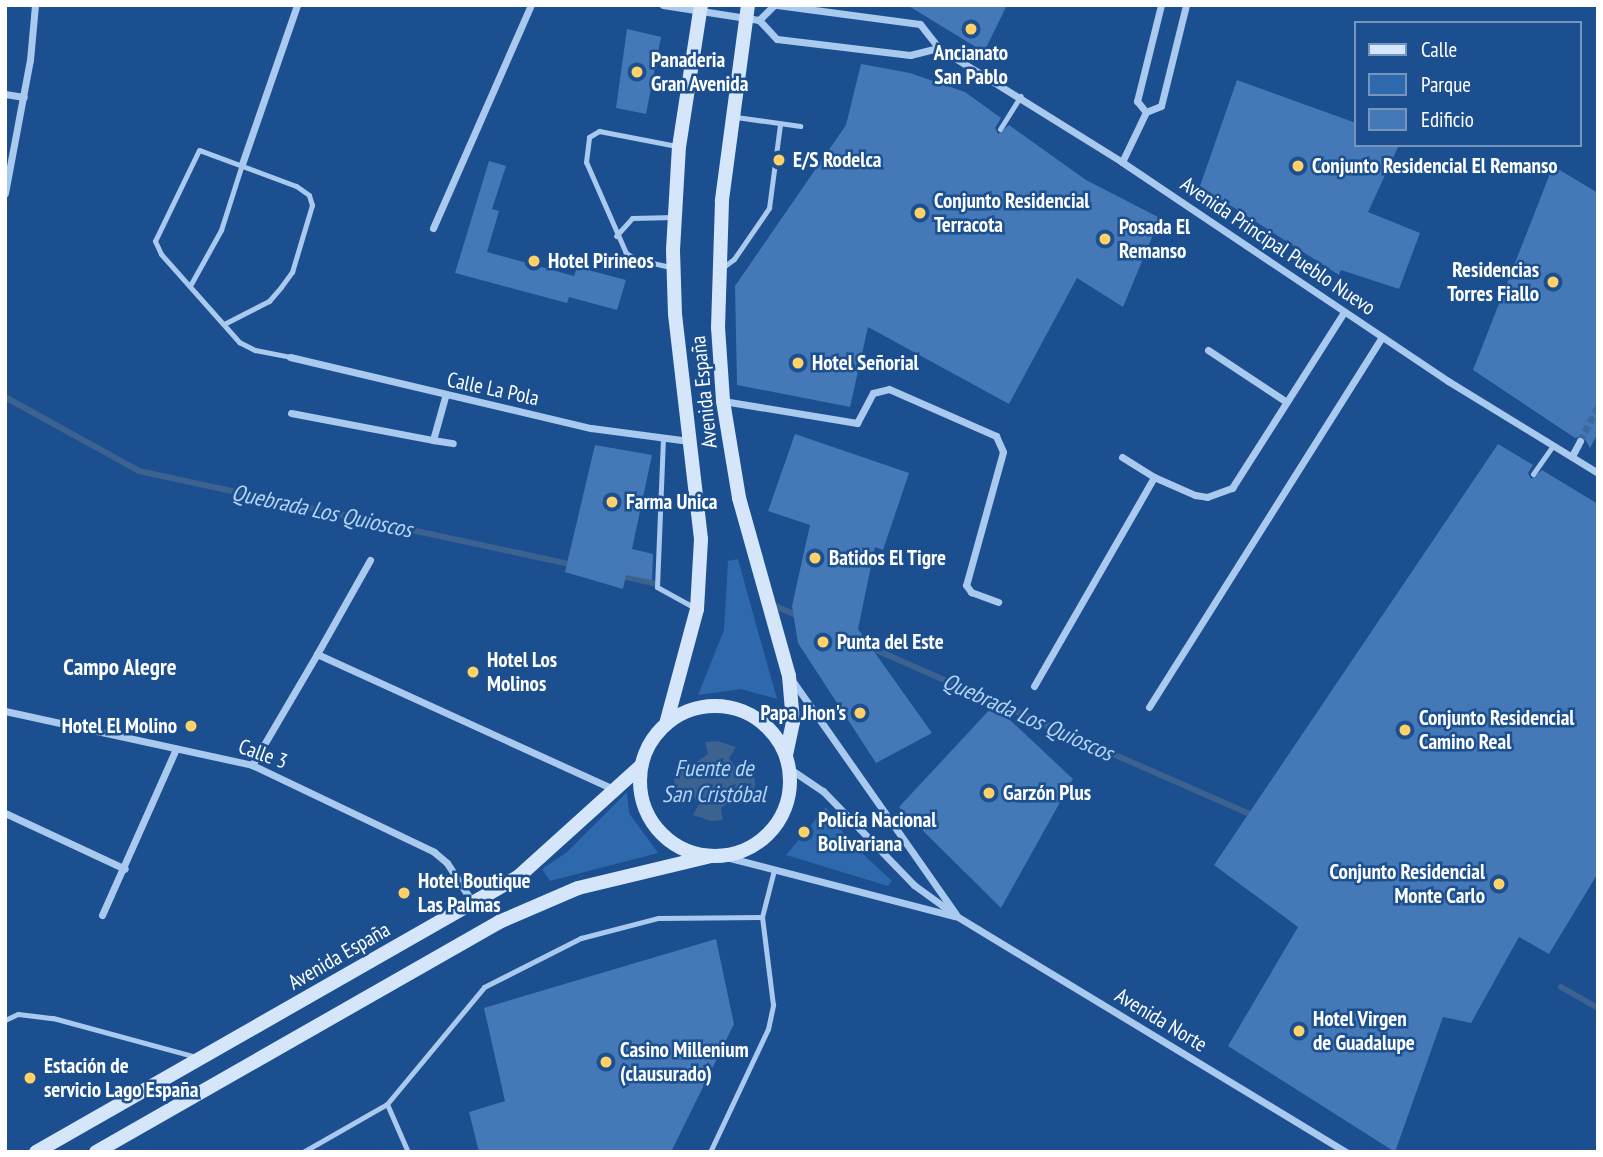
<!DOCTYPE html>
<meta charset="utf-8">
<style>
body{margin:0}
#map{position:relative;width:1603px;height:1157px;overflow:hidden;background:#1b4f8f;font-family:"PT Sans Narrow",sans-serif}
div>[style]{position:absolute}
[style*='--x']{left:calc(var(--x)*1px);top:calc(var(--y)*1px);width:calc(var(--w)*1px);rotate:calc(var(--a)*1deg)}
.green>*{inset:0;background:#2e69ad}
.water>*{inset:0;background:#3c6290}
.stream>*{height:6px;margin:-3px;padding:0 3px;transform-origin:3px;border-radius:3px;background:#3c6290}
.building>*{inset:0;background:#4478b7}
.minor-tunnel>*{height:7px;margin-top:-3.5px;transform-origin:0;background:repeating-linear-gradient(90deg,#3d69a0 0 7px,transparent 0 10.5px)}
.service>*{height:5px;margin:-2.5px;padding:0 2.5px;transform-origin:2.5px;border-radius:2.5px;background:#a9c9ee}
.minor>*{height:7px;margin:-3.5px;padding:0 3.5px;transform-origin:3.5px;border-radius:3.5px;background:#a9c9ee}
.secondary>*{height:14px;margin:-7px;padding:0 7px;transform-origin:7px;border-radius:7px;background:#d6e6fa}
.secondary>.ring{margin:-7px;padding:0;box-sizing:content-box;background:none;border:14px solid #d6e6fa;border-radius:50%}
.dots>*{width:19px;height:19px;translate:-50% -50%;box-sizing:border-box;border:4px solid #1b4f8f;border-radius:50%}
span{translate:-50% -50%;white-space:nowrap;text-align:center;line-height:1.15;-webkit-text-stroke:5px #1b4f8f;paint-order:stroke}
.poi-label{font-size:21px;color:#fff;font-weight:700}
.left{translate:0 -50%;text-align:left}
.right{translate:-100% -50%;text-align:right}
.street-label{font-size:21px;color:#fff}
.water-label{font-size:23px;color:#b5d3f5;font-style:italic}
.neighbourhood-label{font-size:23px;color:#fff;font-weight:700}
.frame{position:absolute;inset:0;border:7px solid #fff;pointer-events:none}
.legend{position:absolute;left:1354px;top:21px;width:228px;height:126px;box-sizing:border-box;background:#1b4f8f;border:2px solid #7695bc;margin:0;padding:9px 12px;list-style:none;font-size:21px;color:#fff}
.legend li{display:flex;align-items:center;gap:14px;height:35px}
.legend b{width:35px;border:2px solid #7695bc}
</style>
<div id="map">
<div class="green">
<i style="clip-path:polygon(738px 559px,757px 628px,777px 699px,741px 689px,698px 695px,724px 630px,728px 561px)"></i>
<i style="clip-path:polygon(627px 792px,629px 813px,658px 853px,550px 881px,542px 869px,567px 852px)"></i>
<i style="clip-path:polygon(826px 807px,850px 842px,892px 881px,888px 886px,786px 855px)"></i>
</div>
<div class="water">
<i style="clip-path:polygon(718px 741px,736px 747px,729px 758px,741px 775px,754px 772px,755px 785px,749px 802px,738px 796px,721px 808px,723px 820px,711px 821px,693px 815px,699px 804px,687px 788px,675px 790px,674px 778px,680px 760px,691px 766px,708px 754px,705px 742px)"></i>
</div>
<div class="stream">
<i style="--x:5;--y:397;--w:153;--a:28.9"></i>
<i style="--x:139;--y:471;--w:444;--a:12.2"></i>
<i style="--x:618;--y:575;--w:37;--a:13"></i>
<i style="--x:775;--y:606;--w:26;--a:23"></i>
<i style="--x:867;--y:646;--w:423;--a:23.7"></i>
<i style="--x:1561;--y:987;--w:43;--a:29.6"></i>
</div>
<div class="building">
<i style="clip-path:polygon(907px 5px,1007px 5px,984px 52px)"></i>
<i style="clip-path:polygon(627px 29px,661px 37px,646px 114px,616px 108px)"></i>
<i style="clip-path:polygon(861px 64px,910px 73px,965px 92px,1001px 118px,995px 128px,998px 134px,1009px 125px,1086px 180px,1160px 218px,1123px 307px,1077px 278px,1009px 404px,868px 327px,850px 407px,737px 385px,735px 286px,846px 125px)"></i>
<i style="clip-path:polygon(1237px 80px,1356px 123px,1356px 145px,1399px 145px,1368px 212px,1420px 233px,1399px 289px,1341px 270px,1339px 275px,1200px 186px)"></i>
<i style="clip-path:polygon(489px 161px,506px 166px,492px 209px,499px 211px,487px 252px,574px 276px,577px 267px,626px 280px,617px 310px,569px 297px,567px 303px,455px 273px)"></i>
<i style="clip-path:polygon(1553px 166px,1598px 193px,1598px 433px,1590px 448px,1583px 436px,1575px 438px,1473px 370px)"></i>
<i style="clip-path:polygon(795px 434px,909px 473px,883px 550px,875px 547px,858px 629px,932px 733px,876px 763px,798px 643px,792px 606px,810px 525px,768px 511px)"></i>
<i style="clip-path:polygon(1498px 444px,1533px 465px,1528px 473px,1531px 479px,1542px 470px,1598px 504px,1598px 873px,1549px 954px,1519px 937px,1471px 1023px,1443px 1017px,1395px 1152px,1228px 1046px,1298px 927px,1214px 865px)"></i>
<i style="clip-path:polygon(595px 445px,652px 455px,632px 549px,653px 554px,652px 580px,626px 575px,623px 589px,565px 572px)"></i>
<i style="clip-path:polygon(994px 705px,1073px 779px,1001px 908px,899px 807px)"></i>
<i style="clip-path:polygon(716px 939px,734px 1024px,671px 1152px,479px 1152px,469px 1112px,505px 1101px,484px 1008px)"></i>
</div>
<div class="minor-tunnel">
<i style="--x:1580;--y:441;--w:38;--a:-62"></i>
</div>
<div class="service">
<i style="--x:736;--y:117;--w:65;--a:8"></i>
<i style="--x:1000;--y:129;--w:39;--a:-58"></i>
<i style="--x:616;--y:236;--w:24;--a:-48"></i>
<i style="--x:632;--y:218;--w:42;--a:-1.4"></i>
<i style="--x:670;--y:267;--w:35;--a:-167"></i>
<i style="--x:636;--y:259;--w:12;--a:-149"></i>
<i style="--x:626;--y:253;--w:99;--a:-113.7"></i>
<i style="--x:586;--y:162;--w:25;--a:-83"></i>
<i style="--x:589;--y:137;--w:12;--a:-31"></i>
<i style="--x:599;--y:131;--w:79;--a:10.9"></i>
<i style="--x:722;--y:268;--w:15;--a:-37"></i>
<i style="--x:734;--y:259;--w:62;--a:-55.5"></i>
<i style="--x:769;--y:208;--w:85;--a:-82.5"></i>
<i style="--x:191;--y:284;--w:62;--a:-60.9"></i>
<i style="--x:221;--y:230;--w:69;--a:-72.3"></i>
<i style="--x:224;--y:324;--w:51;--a:-27.1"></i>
<i style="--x:269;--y:301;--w:18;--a:-49"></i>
<i style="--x:281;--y:287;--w:19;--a:-54"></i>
<i style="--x:292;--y:272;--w:70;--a:-73.4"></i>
<i style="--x:312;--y:205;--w:10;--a:-107"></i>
<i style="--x:309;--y:195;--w:16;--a:-145"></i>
<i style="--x:296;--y:186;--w:103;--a:-159.6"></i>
<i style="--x:199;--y:150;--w:101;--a:115.8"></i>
<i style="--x:155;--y:241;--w:14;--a:65"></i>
<i style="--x:161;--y:254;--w:118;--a:48.4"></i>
<i style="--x:239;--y:342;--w:18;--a:27"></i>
<i style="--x:255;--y:350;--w:36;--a:11"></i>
<i style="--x:663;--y:438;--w:149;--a:92.3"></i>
<i style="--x:657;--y:587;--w:43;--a:28.9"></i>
<i style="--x:1533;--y:474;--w:35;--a:-55"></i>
<i style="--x:5;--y:1020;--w:14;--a:-25"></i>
<i style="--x:18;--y:1014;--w:35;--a:7"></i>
<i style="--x:53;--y:1018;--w:149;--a:15.2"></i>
<i style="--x:387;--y:1104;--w:52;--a:66.4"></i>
<i style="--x:303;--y:1152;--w:97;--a:-29.7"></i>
<i style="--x:387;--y:1104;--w:152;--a:-50.3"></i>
<i style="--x:484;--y:987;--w:109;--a:-26.8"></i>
<i style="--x:581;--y:938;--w:80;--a:-14.6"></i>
<i style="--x:658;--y:918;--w:104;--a:-0.6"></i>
<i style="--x:710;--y:1152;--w:136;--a:-64.8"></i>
<i style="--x:768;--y:1029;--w:25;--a:-78"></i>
<i style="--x:773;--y:1005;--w:89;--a:-97.1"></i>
<i style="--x:762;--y:917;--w:49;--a:-75.7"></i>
</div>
<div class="minor">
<i style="--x:663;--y:5;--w:97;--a:8.9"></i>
<i style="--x:759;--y:20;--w:26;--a:47"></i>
<i style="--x:777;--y:39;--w:134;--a:6.9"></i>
<i style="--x:910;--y:55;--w:30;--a:-14"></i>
<i style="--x:777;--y:5;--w:144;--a:7.6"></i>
<i style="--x:920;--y:24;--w:31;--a:52"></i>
<i style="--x:939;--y:48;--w:216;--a:31.9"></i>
<i style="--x:1122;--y:162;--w:393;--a:33.9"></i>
<i style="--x:1448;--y:381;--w:176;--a:31.5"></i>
<i style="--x:1161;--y:5;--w:99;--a:104"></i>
<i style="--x:1137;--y:101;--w:14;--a:51"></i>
<i style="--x:1146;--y:112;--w:16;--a:-22"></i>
<i style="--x:1161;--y:106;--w:104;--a:-76.1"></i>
<i style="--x:759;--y:20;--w:21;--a:-45"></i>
<i style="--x:5;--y:94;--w:19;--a:9"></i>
<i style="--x:1122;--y:162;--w:55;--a:-64.4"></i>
<i style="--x:242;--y:164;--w:168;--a:-70.9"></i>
<i style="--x:5;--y:193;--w:135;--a:-79.4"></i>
<i style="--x:30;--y:60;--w:55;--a:-84.8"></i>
<i style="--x:433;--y:228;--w:244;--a:-66.3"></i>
<i style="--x:1208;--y:350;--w:92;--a:33.5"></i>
<i style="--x:290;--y:357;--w:309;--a:13.3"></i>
<i style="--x:591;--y:428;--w:99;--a:7.6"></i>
<i style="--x:723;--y:401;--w:136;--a:9.3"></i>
<i style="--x:857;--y:423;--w:34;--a:-62"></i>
<i style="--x:873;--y:393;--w:16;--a:-14"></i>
<i style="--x:889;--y:389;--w:117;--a:23.7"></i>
<i style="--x:996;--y:436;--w:17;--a:66"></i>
<i style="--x:1003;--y:452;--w:138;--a:105.5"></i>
<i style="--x:966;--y:585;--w:9;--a:54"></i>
<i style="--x:971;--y:592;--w:29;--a:20"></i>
<i style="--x:291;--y:413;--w:145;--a:10.8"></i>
<i style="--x:433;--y:440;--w:45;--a:-74.4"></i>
<i style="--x:433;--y:440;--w:20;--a:9"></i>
<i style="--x:1572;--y:456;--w:17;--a:-62"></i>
<i style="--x:1122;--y:457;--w:38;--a:32"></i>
<i style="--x:317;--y:654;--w:108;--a:-60.6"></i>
<i style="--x:794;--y:683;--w:282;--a:55"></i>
<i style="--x:1034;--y:686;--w:241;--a:-60.1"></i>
<i style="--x:1154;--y:477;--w:45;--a:23.7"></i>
<i style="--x:1195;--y:495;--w:12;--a:9"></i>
<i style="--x:1207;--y:497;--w:27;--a:-20"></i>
<i style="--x:1232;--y:488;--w:209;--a:-57.5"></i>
<i style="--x:1149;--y:707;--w:437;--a:-57.8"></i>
<i style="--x:5;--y:711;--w:253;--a:12.3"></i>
<i style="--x:252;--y:765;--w:202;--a:25.5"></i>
<i style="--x:434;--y:852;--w:17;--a:40"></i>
<i style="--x:447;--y:863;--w:48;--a:57"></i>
<i style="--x:252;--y:765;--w:129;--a:-59.6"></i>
<i style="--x:317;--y:654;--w:325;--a:24.5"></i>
<i style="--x:790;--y:769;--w:40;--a:34"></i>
<i style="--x:823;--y:791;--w:131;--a:45.9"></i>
<i style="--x:914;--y:885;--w:54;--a:36"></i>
<i style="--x:958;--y:917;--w:454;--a:31.2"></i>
<i style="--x:5;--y:813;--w:132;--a:25"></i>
<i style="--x:722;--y:856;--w:240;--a:14.5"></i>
<i style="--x:102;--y:915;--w:182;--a:-66"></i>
</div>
<div class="secondary">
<i style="--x:748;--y:5;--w:198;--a:97.6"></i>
<i style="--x:722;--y:201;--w:126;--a:91.8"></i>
<i style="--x:718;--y:327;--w:74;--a:86.1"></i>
<i style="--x:723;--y:401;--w:98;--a:80.6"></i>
<i style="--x:739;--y:498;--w:185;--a:74.3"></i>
<i style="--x:789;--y:676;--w:46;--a:85"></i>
<i style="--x:793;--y:722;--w:34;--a:102"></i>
<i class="ring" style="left:640px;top:706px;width:136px;height:136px"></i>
<i style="--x:666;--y:724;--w:119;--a:-74.9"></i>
<i style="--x:697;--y:609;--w:70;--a:-86.7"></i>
<i style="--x:701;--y:539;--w:226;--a:-96.6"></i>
<i style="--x:675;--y:314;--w:64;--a:-91.8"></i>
<i style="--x:673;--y:250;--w:103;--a:-86.7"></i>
<i style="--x:679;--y:147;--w:144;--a:-81.2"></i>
<i style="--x:36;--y:1152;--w:555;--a:-29.71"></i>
<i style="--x:518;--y:877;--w:166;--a:-42.1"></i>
<i style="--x:96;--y:1152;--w:464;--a:-29.7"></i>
<i style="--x:499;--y:922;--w:86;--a:-23.3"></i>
<i style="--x:578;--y:888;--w:137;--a:-13.5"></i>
</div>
<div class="dots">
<i style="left:971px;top:29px;background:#ffd166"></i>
<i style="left:637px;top:72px;background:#ffd166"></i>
<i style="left:779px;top:160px;background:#ffd166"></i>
<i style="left:1298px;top:166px;background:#ffd166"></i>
<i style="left:920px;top:213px;background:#ffd166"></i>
<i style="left:1105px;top:239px;background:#ffd166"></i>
<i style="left:534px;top:261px;background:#ffd166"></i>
<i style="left:1553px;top:282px;background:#ffd166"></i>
<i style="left:798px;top:363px;background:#ffd166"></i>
<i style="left:612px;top:502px;background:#ffd166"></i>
<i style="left:815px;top:558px;background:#ffd166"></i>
<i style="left:823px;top:642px;background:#ffd166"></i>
<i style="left:473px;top:672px;background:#ffd166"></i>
<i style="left:860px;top:713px;background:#ffd166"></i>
<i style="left:191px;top:726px;background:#ffd166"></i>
<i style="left:1405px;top:730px;background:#ffd166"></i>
<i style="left:989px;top:793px;background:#ffd166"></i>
<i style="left:804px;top:832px;background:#ffd166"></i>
<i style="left:1499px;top:884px;background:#ffd166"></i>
<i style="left:404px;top:893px;background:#ffd166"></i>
<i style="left:1299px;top:1031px;background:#ffd166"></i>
<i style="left:606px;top:1062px;background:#ffd166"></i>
<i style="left:30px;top:1078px;background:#ffd166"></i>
</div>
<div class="poi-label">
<span style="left:971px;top:65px">Ancianato<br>San Pablo</span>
<span class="left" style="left:651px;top:72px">Panaderia<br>Gran Avenida</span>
<span class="left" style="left:793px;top:160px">E/S Rodelca</span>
<span class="left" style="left:1312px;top:166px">Conjunto Residencial El Remanso</span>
<span class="left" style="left:934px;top:213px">Conjunto Residencial<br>Terracota</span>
<span class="left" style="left:1119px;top:239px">Posada El<br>Remanso</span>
<span class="left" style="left:548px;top:261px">Hotel Pirineos</span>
<span class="right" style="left:1539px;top:282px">Residencias<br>Torres Fiallo</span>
<span class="left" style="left:812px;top:363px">Hotel Señorial</span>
<span class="left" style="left:626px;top:502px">Farma Unica</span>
<span class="left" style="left:829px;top:558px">Batidos El Tigre</span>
<span class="left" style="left:837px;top:642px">Punta del Este</span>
<span class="left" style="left:487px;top:672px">Hotel Los<br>Molinos</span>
<span class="right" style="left:846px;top:713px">Papa Jhon's</span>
<span class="left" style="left:1419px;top:730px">Conjunto Residencial<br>Camino Real</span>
<span class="right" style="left:177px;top:726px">Hotel El Molino</span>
<span class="left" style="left:1003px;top:793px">Garzón Plus</span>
<span class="left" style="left:818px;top:832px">Policía Nacional<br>Bolivariana</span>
<span class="right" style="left:1485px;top:884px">Conjunto Residencial<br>Monte Carlo</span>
<span class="left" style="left:418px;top:893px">Hotel Boutique<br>Las Palmas</span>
<span class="left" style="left:1313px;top:1031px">Hotel Virgen<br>de Guadalupe</span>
<span class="left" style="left:620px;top:1062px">Casino Millenium<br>(clausurado)</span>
<span class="left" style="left:44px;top:1078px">Estación de<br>servicio Lago España</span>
</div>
<div class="street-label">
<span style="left:1278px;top:246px;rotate:34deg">Avenida Principal Pueblo Nuevo</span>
<span style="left:493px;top:389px;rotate:12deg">Calle La Pola</span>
<span style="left:704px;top:392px;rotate:-96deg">Avenida España</span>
<span style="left:263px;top:754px;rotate:20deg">Calle 3</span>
<span style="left:339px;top:956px;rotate:-30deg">Avenida España</span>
<span style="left:1161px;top:1020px;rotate:31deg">Avenida Norte</span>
</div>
<div class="water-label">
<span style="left:322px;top:511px;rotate:12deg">Quebrada Los Quioscos</span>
<span style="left:1028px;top:717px;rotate:24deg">Quebrada Los Quioscos</span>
<span style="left:714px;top:781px">Fuente de<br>San Cristóbal</span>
</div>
<div class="neighbourhood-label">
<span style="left:120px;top:667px">Campo Alegre</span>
</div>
<div class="frame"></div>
<ul class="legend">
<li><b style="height:9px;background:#d6e6fa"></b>Calle</li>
<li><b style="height:19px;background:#2e69ad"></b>Parque</li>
<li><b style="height:19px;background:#4478b7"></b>Edificio</li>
</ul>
</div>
